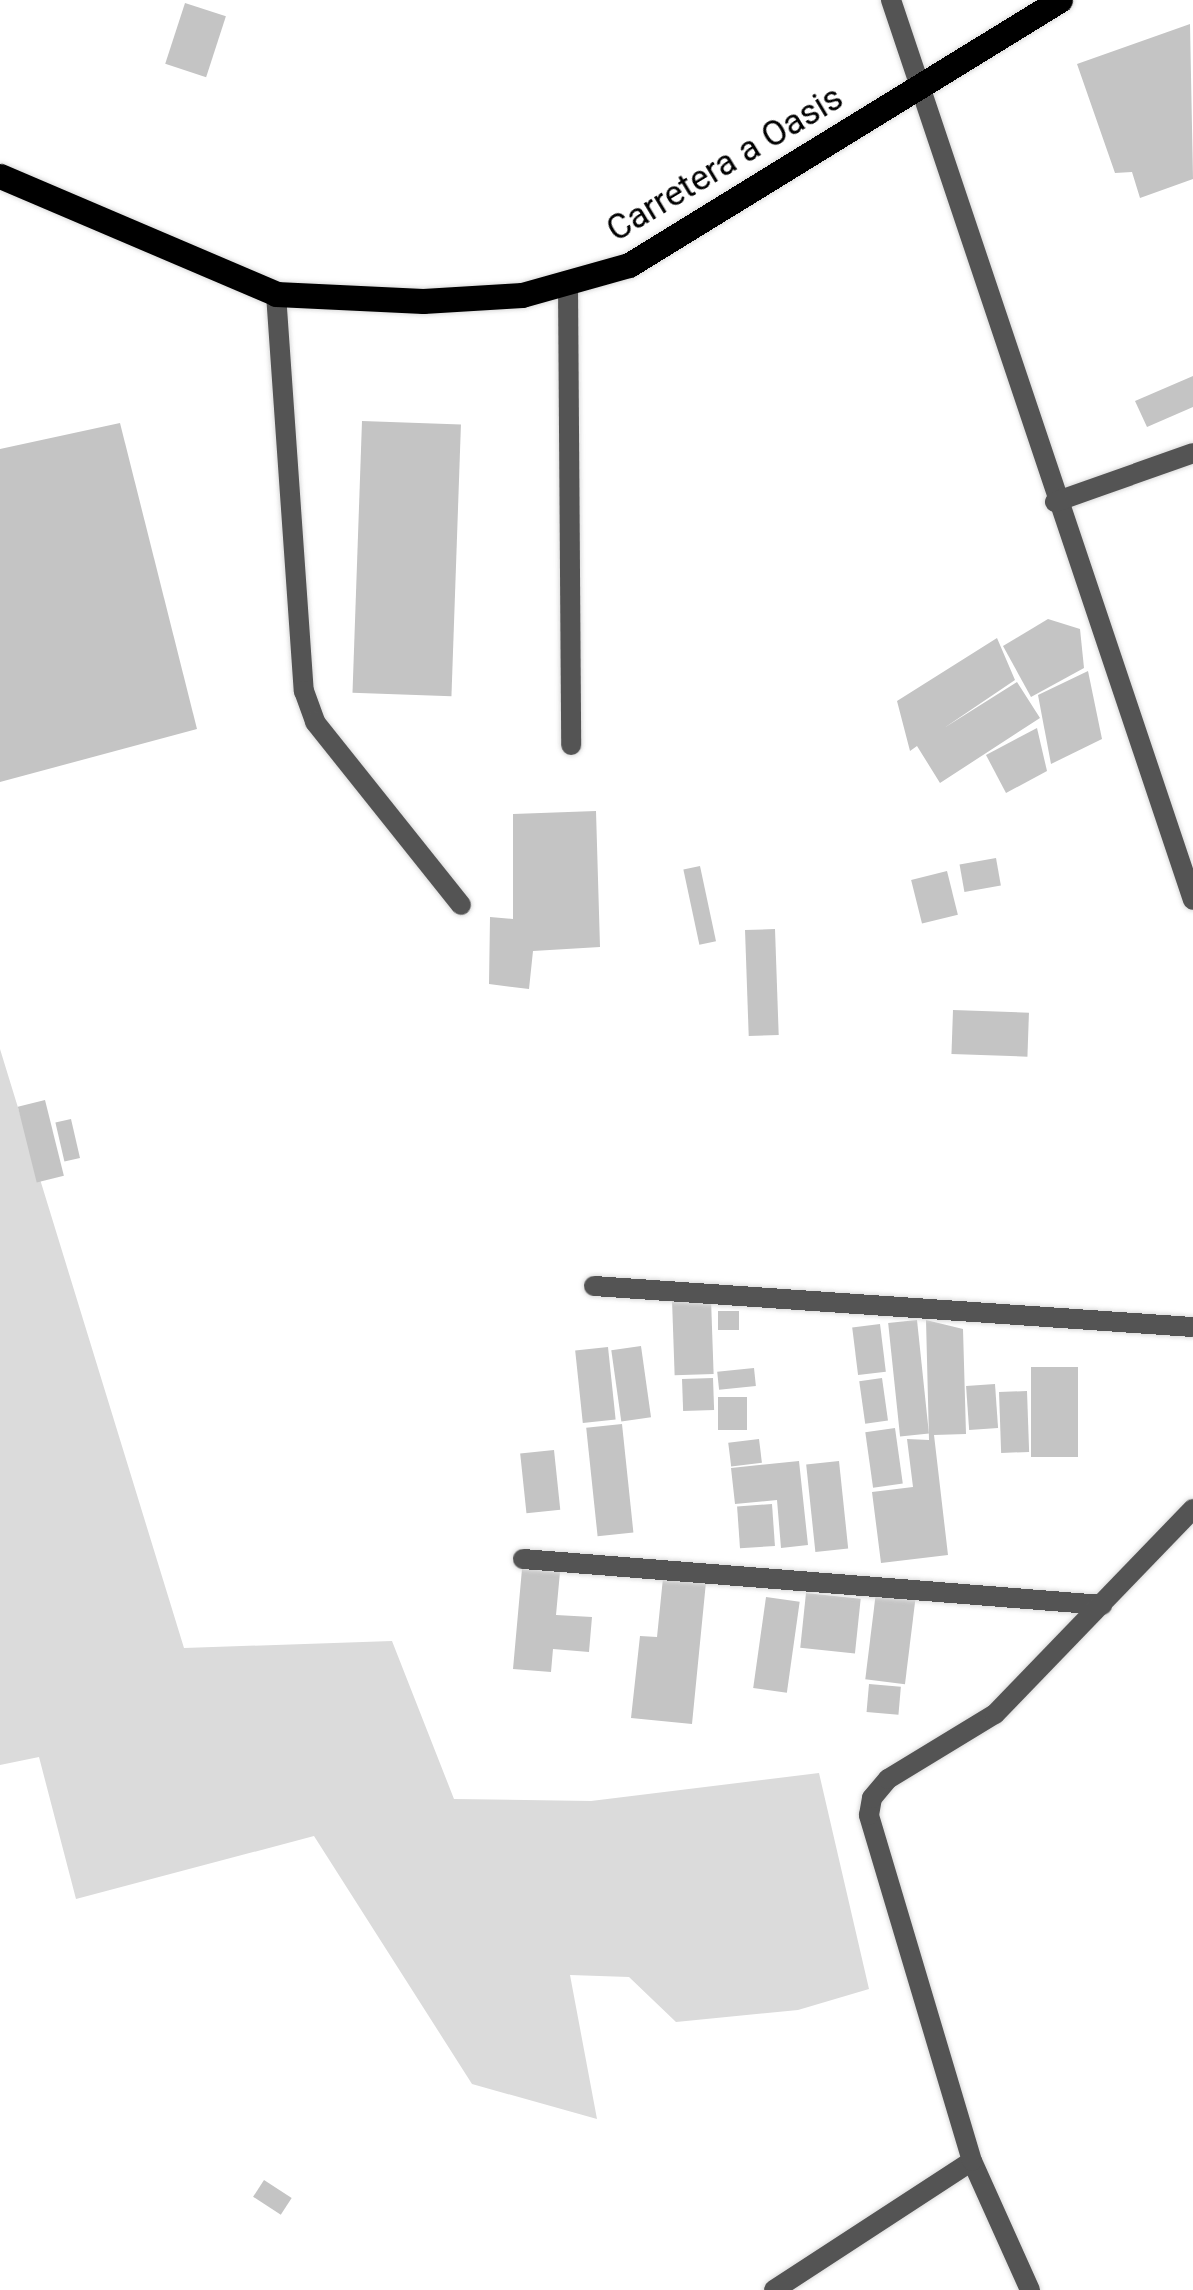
<!DOCTYPE html>
<style>
body{margin:0}
#map{position:relative;width:1193px;height:2290px;overflow:hidden;background:#fff;font-family:Roboto,sans-serif}
div>[style]{position:absolute}
[style*='--x']{left:calc(var(--x)*1px);top:calc(var(--y)*1px);width:calc(var(--w)*1px);rotate:calc(var(--a)*1deg)}
.green>*{inset:0;background:#dbdbdb}
.building>*{inset:0;background:#c4c4c4;transform-origin:0 0}
.roads{filter:drop-shadow(0 0 2px #dbdbdb) drop-shadow(0 0 2px #dbdbdb)}
.lane>*{height:20px;margin:-10px;padding:0 10px;transform-origin:10px;border-radius:10px;background:#545454}
.street>*{height:20px;margin:-10px;padding:0 10px;transform-origin:10px;border-radius:10px;background:#545454}
.primary>*{height:25px;margin:-12.5px;padding:0 12.5px;transform-origin:12.5px;border-radius:12.5px;background:#000}
span{translate:-50% -50%;white-space:nowrap;text-align:center;line-height:1.15;-webkit-text-stroke:8px #fff;paint-order:stroke}
.street-label{font-size:35px;color:#000}
</style>
<div id="map">
<div class="green">
<i style="clip-path:polygon(0 1049px,184px 1648px,392px 1641px,454px 1799px,591px 1801px,819px 1773px,869px 1989px,798px 2010px,676px 2022px,629px 1977px,570px 1975px,597px 2119px,472px 2084px,314px 1836px,76px 1899px,39px 1757px,0 1765px)"></i>
</div>
<div class="building">
<i style="left:185px;top:3px;width:43px;height:64px;rotate:18deg"></i>
<i style="clip-path:polygon(1190px 24px,1193px 179px,1140px 198px,1132px 172px,1115px 173px,1077px 64px)"></i>
<i style="clip-path:polygon(1193px 376px,1193px 407px,1147px 427px,1135px 401px)"></i>
<i style="left:362px;top:421px;width:99px;height:272px;rotate:2deg"></i>
<i style="clip-path:polygon(120px 423px,197px 729px,0 782px,0 449px)"></i>
<i style="clip-path:polygon(1048px 619px,1080px 629px,1084px 668px,1031px 697px,1003px 646px)"></i>
<i style="clip-path:polygon(997px 638px,1015px 680px,944px 728px,1017px 682px,1040px 718px,940px 783px,917px 746px,910px 751px,897px 701px)"></i>
<i style="clip-path:polygon(1088px 671px,1102px 739px,1051px 764px,1038px 695px)"></i>
<i style="clip-path:polygon(1037px 728px,1047px 771px,1006px 793px,986px 755px)"></i>
<i style="clip-path:polygon(596px 811px,600px 947px,533px 951px,529px 989px,489px 984px,490px 917px,513px 919px,513px 814px)"></i>
<i style="left:996px;top:858px;width:28px;height:37px;rotate:80deg"></i>
<i style="left:700px;top:866px;width:77px;height:17px;rotate:78deg"></i>
<i style="left:947px;top:871px;width:45px;height:37px;rotate:76deg"></i>
<i style="left:775px;top:929px;width:106px;height:30px;rotate:88deg"></i>
<i style="left:953px;top:1010px;width:76px;height:44px;rotate:2deg"></i>
<i style="left:45px;top:1100px;width:78px;height:28px;rotate:76deg"></i>
<i style="left:71px;top:1119px;width:40px;height:16px;rotate:77deg"></i>
<i style="left:711px;top:1299px;width:75px;height:39px;rotate:88deg"></i>
<i style="left:718px;top:1311px;width:21px;height:19px"></i>
<i style="left:917px;top:1320px;width:114px;height:29px;rotate:84deg"></i>
<i style="clip-path:polygon(926px 1320px,963px 1329px,966px 1434px,934px 1435px,948px 1555px,881px 1563px,872px 1492px,913px 1487px,907px 1439px,929px 1440px)"></i>
<i style="left:880px;top:1324px;width:48px;height:28px;rotate:83deg"></i>
<i style="left:641px;top:1346px;width:72px;height:30px;rotate:82deg"></i>
<i style="left:608px;top:1347px;width:73px;height:33px;rotate:84deg"></i>
<i style="left:1031px;top:1367px;width:47px;height:90px"></i>
<i style="left:754px;top:1368px;width:18px;height:37px;rotate:84deg"></i>
<i style="left:713px;top:1378px;width:32px;height:31px;rotate:88deg"></i>
<i style="left:882px;top:1378px;width:43px;height:23px;rotate:82deg"></i>
<i style="left:995px;top:1384px;width:44px;height:29px;rotate:86deg"></i>
<i style="left:1027px;top:1391px;width:61px;height:28px;rotate:88deg"></i>
<i style="left:718px;top:1397px;width:29px;height:33px"></i>
<i style="left:622px;top:1424px;width:109px;height:36px;rotate:84deg"></i>
<i style="left:895px;top:1428px;width:56px;height:30px;rotate:82deg"></i>
<i style="left:759px;top:1439px;width:24px;height:31px;rotate:83deg"></i>
<i style="left:554px;top:1450px;width:60px;height:34px;rotate:84deg"></i>
<i style="clip-path:polygon(799px 1461px,808px 1545px,781px 1548px,777px 1500px,735px 1504px,731px 1468px)"></i>
<i style="left:839px;top:1461px;width:88px;height:33px;rotate:84deg"></i>
<i style="left:772px;top:1504px;width:42px;height:35px;rotate:86deg"></i>
<i style="clip-path:polygon(522px 1569px,560px 1572px,556px 1615px,592px 1617px,589px 1652px,553px 1649px,551px 1672px,513px 1669px)"></i>
<i style="clip-path:polygon(663px 1578px,706px 1582px,692px 1724px,631px 1718px,640px 1636px,657px 1637px)"></i>
<i style="left:876px;top:1592px;width:40px;height:88px;rotate:7deg"></i>
<i style="left:806px;top:1593px;width:55px;height:55px;rotate:6deg"></i>
<i style="left:766px;top:1597px;width:34px;height:92px;rotate:8deg"></i>
<i style="left:869px;top:1684px;width:32px;height:28px;rotate:5deg"></i>
<i style="left:264px;top:2180px;width:33px;height:20px;rotate:33deg"></i>
</div>
<div class="roads">
<div class="lane">
<i style="--x:568;--y:286;--w:459;--a:89.6"></i>
<i style="--x:276;--y:294;--w:398;--a:86"></i>
<i style="--x:304;--y:691;--w:33;--a:70"></i>
<i style="--x:315;--y:722;--w:234;--a:51.4"></i>
</div>
<div class="street">
<i style="--x:891;--y:0;--w:949;--a:71.45"></i>
<i style="--x:1055;--y:502;--w:146;--a:-19.5"></i>
<i style="--x:594;--y:1286;--w:600;--a:3.92"></i>
<i style="--x:523;--y:1559;--w:581;--a:4.54"></i>
<i style="--x:774;--y:2290;--w:236;--a:-33.1"></i>
<i style="--x:1030;--y:2290;--w:141;--a:-114.2"></i>
<i style="--x:972;--y:2161;--w:361;--a:-106.6"></i>
<i style="--x:869;--y:1815;--w:17;--a:-80"></i>
<i style="--x:872;--y:1798;--w:25;--a:-50"></i>
<i style="--x:888;--y:1779;--w:125;--a:-31.3"></i>
<i style="--x:995;--y:1714;--w:285;--a:-46"></i>
</div>
<div class="primary">
<i style="--x:0;--y:176;--w:300;--a:23.1"></i>
<i style="--x:276;--y:294;--w:147;--a:2.7"></i>
<i style="--x:423;--y:301;--w:99;--a:-3.5"></i>
<i style="--x:522;--y:295;--w:111;--a:-15.7"></i>
<i style="--x:629;--y:265;--w:506;--a:-31.59"></i>
</div>
</div>
<div class="street-label">
<span style="left:725px;top:164px;rotate:-31deg">Carretera a Oasis</span>
</div>
</div>
